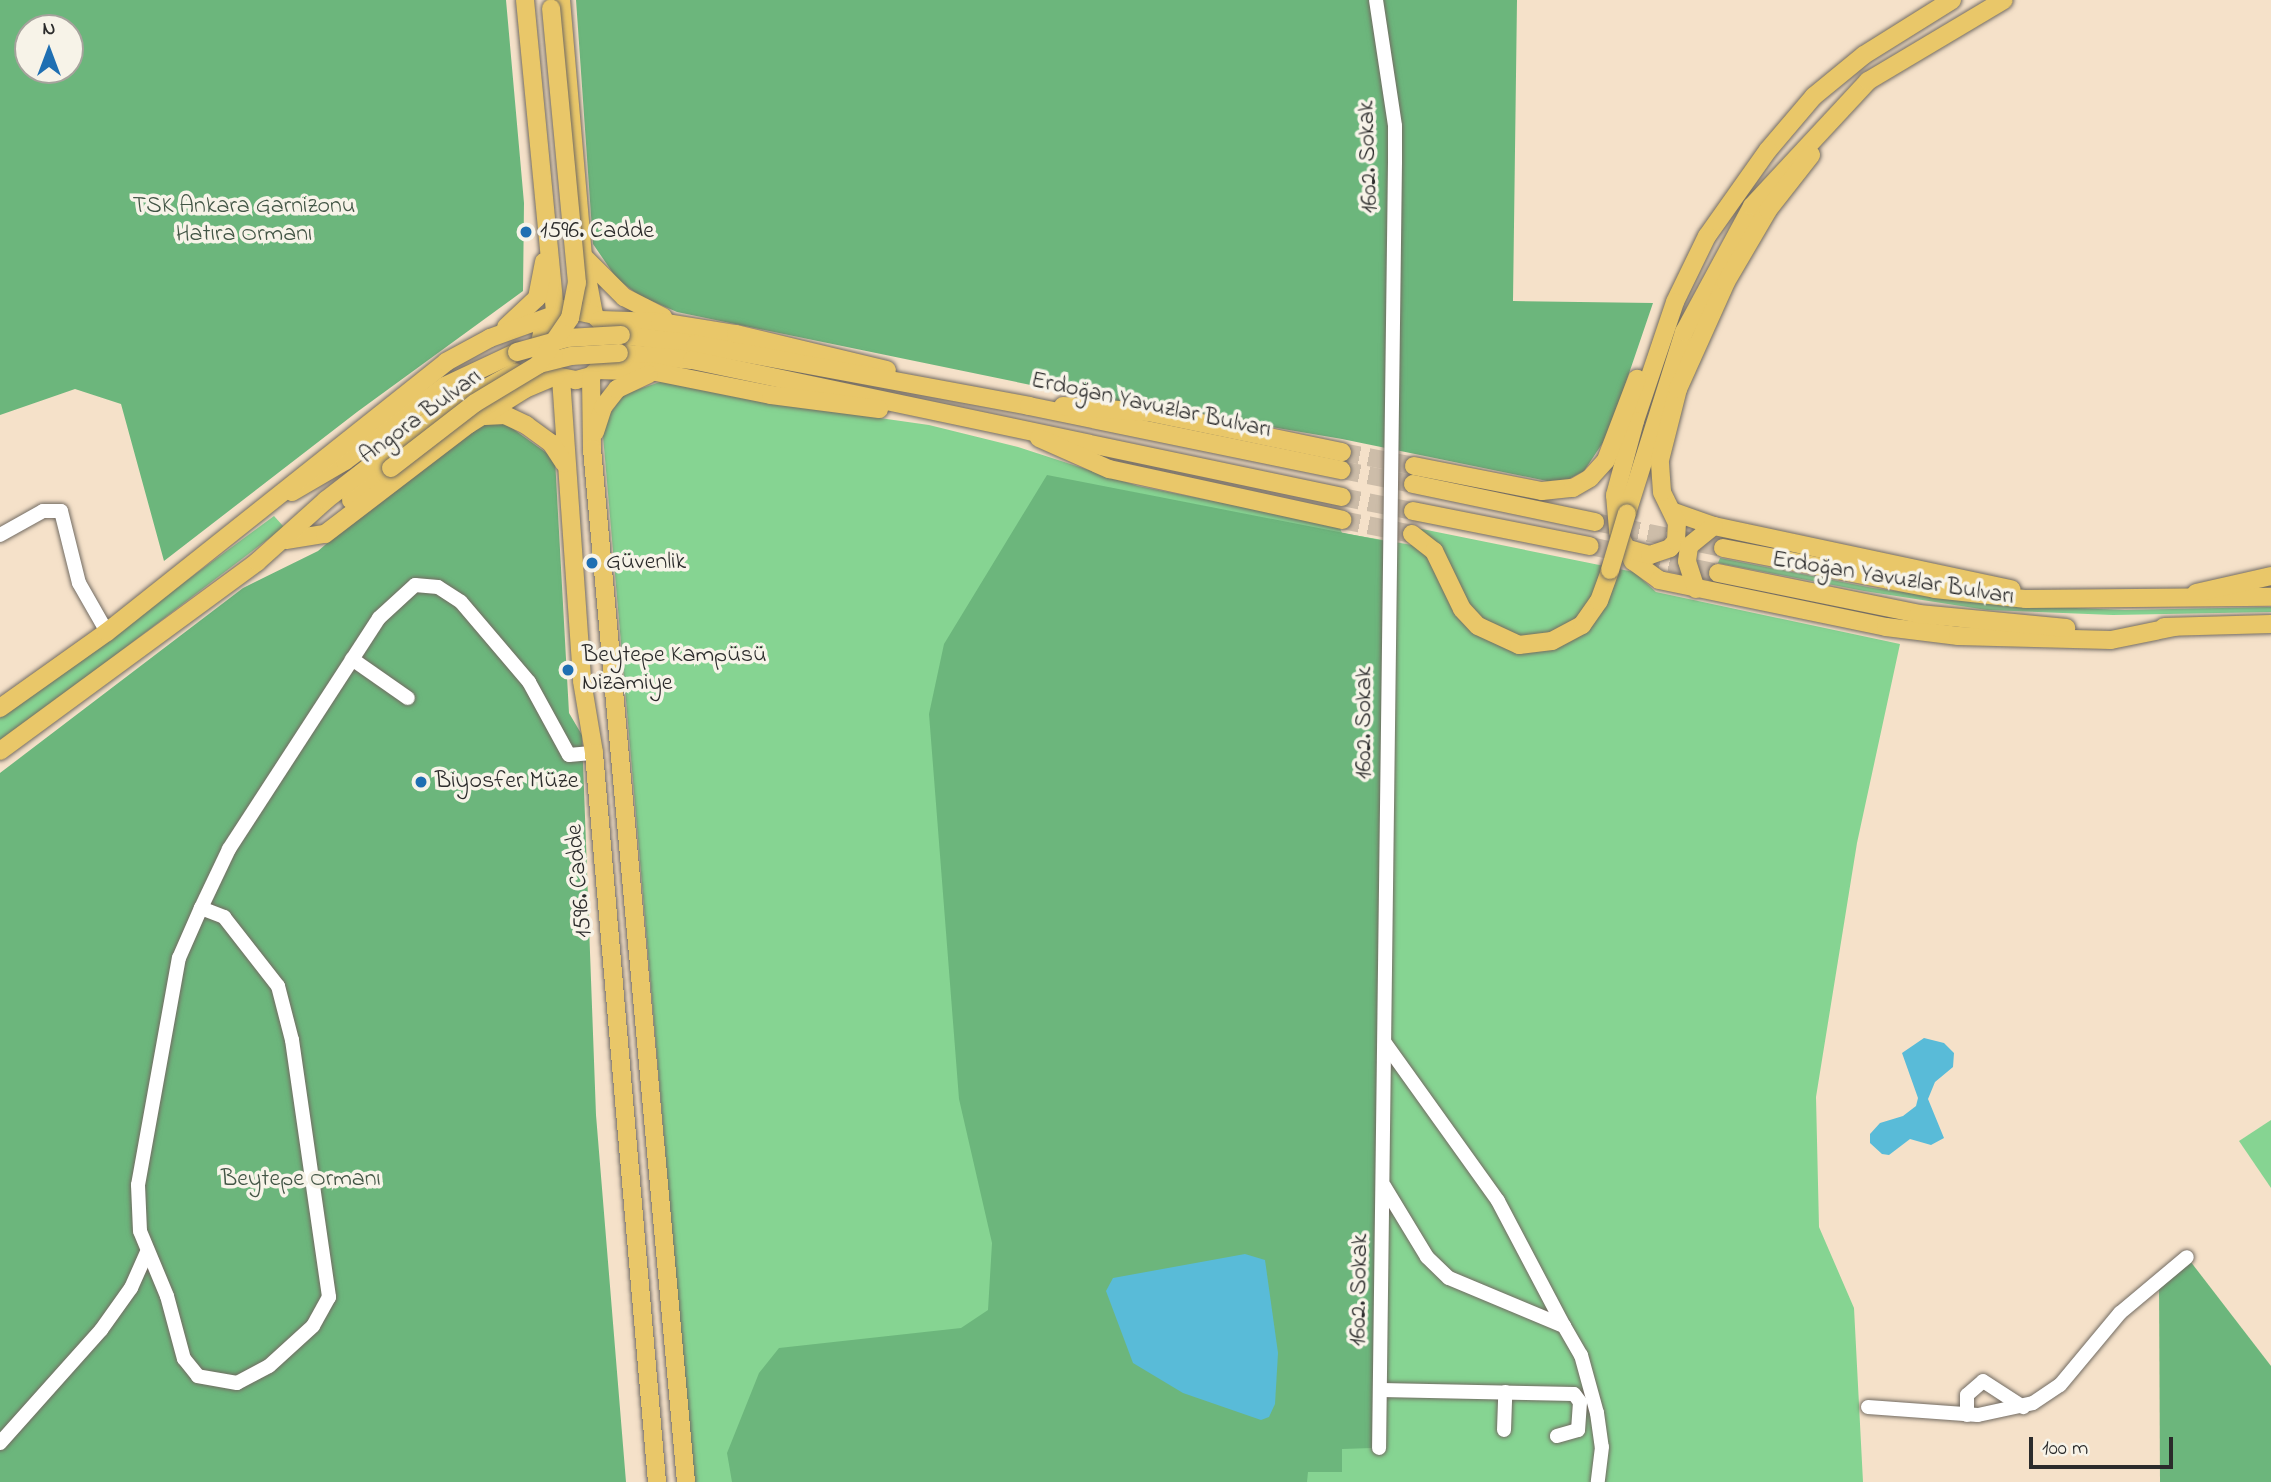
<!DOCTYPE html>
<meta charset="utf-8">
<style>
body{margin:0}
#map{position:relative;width:2271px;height:1482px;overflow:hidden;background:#f5e1c9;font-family:"Indie Flower",sans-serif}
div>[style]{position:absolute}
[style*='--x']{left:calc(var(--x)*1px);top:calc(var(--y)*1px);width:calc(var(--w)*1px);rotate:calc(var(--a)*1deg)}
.green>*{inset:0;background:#86d492}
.forest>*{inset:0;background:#6cb67c}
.water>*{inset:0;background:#59bbd8}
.major-tunnel>*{height:18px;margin-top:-9px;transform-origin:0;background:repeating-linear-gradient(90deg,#cdbda9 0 18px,transparent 0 27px)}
.roads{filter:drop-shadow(0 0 2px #726b62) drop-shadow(0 0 2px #726b62)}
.minor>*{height:14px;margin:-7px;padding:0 7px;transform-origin:7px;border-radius:7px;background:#fff}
.major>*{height:18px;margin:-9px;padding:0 9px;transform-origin:9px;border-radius:9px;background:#e9c769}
.bridges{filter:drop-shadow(0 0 2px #726b62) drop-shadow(0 0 2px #726b62)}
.major-bridge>*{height:18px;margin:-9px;padding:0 9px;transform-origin:9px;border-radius:9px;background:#e9c769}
.dots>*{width:19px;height:19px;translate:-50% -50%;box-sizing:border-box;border:4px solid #f7f3e8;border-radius:50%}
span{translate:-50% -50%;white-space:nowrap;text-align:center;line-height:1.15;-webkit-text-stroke:7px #f7f3e8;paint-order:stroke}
.street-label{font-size:24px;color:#2b2b2b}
.park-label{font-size:24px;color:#425545}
.poi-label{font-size:24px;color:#2b2b2b}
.left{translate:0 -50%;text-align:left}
.north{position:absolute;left:14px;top:14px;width:70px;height:70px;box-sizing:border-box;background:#f7f3e8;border:2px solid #a5a39c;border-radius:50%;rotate:0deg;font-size:19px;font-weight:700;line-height:28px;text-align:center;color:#2b2b2b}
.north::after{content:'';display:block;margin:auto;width:24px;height:32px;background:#1f6fb2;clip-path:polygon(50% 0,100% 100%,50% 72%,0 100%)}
.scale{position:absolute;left:2029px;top:1437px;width:144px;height:32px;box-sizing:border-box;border:4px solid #2b2b2b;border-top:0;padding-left:9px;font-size:21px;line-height:24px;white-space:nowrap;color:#2b2b2b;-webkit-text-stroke:5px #f7f3e8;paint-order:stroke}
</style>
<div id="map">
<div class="green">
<i style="clip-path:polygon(663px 381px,767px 402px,929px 425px,1018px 447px,1138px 486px,1339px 526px,1342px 533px,1412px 545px,1412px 527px,1634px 572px,1656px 592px,1900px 644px,1857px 843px,1816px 1097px,1819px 1227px,1854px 1308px,1863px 1482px,694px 1482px,603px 436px,604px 422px,624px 394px)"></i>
<i style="clip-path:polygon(274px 516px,284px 527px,0 743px,0 718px)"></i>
<i style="clip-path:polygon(1720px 558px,1873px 588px,2000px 605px,2125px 610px,2271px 607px,2271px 612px,2113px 615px,1987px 610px,1864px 591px,1718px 563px)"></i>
<i style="clip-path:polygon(2271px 1120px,2271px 1188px,2239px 1141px)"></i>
</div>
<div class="forest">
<i style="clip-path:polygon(evenodd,0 0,506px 0,524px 203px,523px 291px,357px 412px,164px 561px,121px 404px,75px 389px,0 415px,0 0,28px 28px,70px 28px,70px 70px,28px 70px,28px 28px)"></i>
<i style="clip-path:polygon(576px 0,1517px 0,1513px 301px,1653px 303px,1608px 435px,1584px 471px,1567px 480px,1547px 481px,1342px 439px,1065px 392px,677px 312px,640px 296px,617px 279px,593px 244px)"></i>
<i style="clip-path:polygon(502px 421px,555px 459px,569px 713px,582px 735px,596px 1115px,626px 1482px,0 1482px,0 773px,243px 588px,318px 551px,388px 491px,486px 423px)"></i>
<i style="clip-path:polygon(1047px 475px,1385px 541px,1372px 1448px,1342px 1449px,1342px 1472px,1308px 1472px,1307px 1482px,732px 1482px,727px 1453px,759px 1373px,779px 1348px,961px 1328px,988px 1310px,992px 1243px,959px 1099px,929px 714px,944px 644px)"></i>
<i style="clip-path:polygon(2187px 1257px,2271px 1366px,2271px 1482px,2160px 1482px,2159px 1279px)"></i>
</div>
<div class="water">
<i style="clip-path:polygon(1924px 1038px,1944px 1043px,1954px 1053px,1953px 1067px,1935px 1082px,1928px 1099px,1944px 1138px,1931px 1145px,1910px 1139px,1889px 1155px,1882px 1154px,1870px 1143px,1870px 1134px,1880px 1123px,1903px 1116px,1916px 1106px,1918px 1098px,1902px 1053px)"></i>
<i style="clip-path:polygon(1245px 1254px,1265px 1260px,1278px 1353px,1275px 1404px,1269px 1417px,1261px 1420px,1183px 1393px,1133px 1363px,1106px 1291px,1113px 1278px)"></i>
</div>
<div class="major-tunnel">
<i style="--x:1342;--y:452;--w:73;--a:11"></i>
<i style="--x:1342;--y:470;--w:72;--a:11.2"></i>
<i style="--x:1342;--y:497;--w:72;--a:11.2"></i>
<i style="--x:1342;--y:520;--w:71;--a:11.3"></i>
<i style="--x:1595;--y:522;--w:131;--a:11.5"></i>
<i style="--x:1590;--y:546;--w:131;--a:11.9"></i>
</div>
<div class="roads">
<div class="minor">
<i style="--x:1376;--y:0;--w:127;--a:81.4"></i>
<i style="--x:1395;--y:126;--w:36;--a:90"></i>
<i style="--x:1395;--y:162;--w:1286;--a:90.71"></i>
<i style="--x:0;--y:535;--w:49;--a:-29.2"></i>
<i style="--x:43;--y:511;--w:18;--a:0"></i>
<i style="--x:61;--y:511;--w:74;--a:76"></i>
<i style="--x:79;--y:583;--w:56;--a:60.3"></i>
<i style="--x:352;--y:659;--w:68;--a:34.9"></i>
<i style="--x:201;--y:908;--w:25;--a:21"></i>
<i style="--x:224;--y:917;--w:88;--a:52"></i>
<i style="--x:278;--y:986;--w:56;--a:75.5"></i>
<i style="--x:292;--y:1040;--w:260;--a:81.8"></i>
<i style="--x:329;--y:1297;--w:33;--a:119"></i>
<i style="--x:313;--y:1326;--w:59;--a:137.7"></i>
<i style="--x:269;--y:1366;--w:36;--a:152"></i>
<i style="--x:237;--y:1383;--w:40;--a:-170"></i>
<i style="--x:198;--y:1376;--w:22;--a:-129"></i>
<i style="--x:184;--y:1359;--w:65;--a:-105.1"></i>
<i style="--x:167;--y:1296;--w:70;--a:-112.6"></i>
<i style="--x:140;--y:1231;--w:46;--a:-92.5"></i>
<i style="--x:138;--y:1185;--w:231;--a:-79.8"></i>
<i style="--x:179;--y:958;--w:55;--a:-66.3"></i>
<i style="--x:201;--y:908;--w:65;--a:-64.6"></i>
<i style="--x:229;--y:849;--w:275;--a:-57"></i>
<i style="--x:379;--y:618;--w:49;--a:-42.5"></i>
<i style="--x:415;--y:585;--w:23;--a:5"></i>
<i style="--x:438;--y:587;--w:27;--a:33"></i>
<i style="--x:461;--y:602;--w:105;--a:49.6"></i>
<i style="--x:529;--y:682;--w:83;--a:61.3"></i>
<i style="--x:569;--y:755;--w:25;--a:-5"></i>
<i style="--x:1385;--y:1043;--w:194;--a:54.4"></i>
<i style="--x:1498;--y:1201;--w:141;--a:62.2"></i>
<i style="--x:1384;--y:1186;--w:83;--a:58.8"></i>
<i style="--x:1427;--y:1257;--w:30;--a:44"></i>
<i style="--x:1449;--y:1278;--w:125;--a:22.7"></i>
<i style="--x:1564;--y:1326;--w:34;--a:60"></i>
<i style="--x:1581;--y:1355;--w:60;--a:74.6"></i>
<i style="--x:1597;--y:1413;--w:34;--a:82"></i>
<i style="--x:1602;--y:1447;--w:35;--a:97"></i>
<i style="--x:1381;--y:1390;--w:193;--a:1.2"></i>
<i style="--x:1574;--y:1394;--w:10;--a:53"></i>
<i style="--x:1580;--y:1402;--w:28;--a:94"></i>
<i style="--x:1578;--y:1430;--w:22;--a:164"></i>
<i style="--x:1868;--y:1407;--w:110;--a:4.2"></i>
<i style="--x:1978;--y:1415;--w:56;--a:-12.3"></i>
<i style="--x:2033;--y:1403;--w:32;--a:-34"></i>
<i style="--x:2060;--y:1385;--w:94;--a:-50.2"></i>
<i style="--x:2120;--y:1313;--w:87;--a:-39.9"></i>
<i style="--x:1967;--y:1415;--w:20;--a:-90"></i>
<i style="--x:1967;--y:1395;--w:21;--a:-41"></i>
<i style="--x:1983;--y:1381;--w:48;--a:33"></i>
<i style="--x:1504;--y:1430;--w:38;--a:-88"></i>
<i style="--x:0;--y:1443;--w:152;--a:-48.2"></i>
<i style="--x:101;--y:1330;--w:52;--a:-54.5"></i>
<i style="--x:131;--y:1288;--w:39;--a:-66"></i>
</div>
<div class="major">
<i style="--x:525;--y:0;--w:314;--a:84.5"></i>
<i style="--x:561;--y:0;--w:257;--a:85.1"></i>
<i style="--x:583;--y:256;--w:60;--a:79.4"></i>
<i style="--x:594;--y:315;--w:13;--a:45"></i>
<i style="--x:603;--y:324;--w:20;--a:72"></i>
<i style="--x:609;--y:343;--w:19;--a:102"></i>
<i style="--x:605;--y:362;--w:20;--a:135"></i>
<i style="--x:591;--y:376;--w:16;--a:165"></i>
<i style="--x:576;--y:380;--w:20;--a:-169"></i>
<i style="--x:556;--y:376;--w:30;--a:-127"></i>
<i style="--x:538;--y:352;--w:30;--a:-78"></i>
<i style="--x:544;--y:323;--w:26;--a:-32"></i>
<i style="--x:566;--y:309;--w:29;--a:12"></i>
<i style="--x:1952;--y:0;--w:104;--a:148"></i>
<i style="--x:1864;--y:55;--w:65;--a:140.6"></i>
<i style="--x:1814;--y:96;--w:71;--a:130.4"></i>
<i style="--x:1768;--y:150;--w:105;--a:125.3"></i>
<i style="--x:1707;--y:236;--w:73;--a:115.9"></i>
<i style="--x:1675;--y:302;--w:126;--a:108.6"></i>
<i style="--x:1635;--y:421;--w:77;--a:105.1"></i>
<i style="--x:1615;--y:495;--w:37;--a:85"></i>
<i style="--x:1618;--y:532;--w:33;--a:63"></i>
<i style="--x:1633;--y:561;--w:32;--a:36"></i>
<i style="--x:1659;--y:580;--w:232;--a:11.7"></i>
<i style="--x:1886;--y:627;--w:73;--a:7.1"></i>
<i style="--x:1958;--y:636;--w:153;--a:1.5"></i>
<i style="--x:2111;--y:640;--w:65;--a:-11.5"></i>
<i style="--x:584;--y:257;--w:57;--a:45"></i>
<i style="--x:624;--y:297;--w:44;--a:27.1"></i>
<i style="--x:600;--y:320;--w:60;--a:1.9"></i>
<i style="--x:660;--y:322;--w:77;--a:9"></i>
<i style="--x:736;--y:334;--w:155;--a:13.4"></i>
<i style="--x:506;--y:327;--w:42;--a:-43.1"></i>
<i style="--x:537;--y:298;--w:37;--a:-79"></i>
<i style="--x:621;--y:335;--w:75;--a:6.9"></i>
<i style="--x:695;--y:344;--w:340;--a:10.5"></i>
<i style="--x:1029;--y:406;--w:319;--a:11.6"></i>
<i style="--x:619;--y:353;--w:73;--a:5.5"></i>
<i style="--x:692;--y:360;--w:664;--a:11.9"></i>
<i style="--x:598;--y:370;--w:58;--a:2"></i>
<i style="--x:656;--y:372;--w:117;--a:11.3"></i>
<i style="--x:771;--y:395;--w:109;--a:7.4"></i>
<i style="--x:591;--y:376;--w:73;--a:89.2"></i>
<i style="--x:592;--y:449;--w:1037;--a:84.8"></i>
<i style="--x:561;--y:378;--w:304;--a:86"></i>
<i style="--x:582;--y:681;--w:73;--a:80.5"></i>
<i style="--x:594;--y:753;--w:732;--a:85.06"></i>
<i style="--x:1063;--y:406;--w:85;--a:4"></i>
<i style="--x:1148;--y:412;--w:198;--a:11.7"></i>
<i style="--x:485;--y:416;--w:20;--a:-3"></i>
<i style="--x:505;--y:415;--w:23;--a:25"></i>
<i style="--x:526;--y:425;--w:31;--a:36"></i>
<i style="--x:551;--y:443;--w:24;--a:57"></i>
<i style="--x:595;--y:432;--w:26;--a:-72"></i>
<i style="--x:603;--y:407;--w:23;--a:-52"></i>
<i style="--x:617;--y:389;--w:35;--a:-25"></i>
<i style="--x:1039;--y:438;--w:77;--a:23.9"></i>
<i style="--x:1109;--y:469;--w:239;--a:12.3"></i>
<i style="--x:1414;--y:466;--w:130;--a:11.1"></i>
<i style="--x:1542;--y:491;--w:31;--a:-6"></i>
<i style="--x:1573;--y:488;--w:20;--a:-30"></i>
<i style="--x:1590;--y:478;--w:24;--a:-48"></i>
<i style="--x:1606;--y:460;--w:87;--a:-69.1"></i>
<i style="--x:1413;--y:484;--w:186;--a:11.8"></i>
<i style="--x:292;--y:492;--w:61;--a:-30.3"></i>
<i style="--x:345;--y:461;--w:125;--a:-36.9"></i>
<i style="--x:445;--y:386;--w:80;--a:-25.3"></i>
<i style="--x:351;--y:500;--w:51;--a:-38.7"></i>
<i style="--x:1413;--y:511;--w:180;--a:11.2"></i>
<i style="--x:1674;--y:512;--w:42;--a:19.3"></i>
<i style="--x:1714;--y:526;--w:304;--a:12"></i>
<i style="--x:1627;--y:513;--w:190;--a:-72.5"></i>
<i style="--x:1684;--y:332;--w:143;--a:-61.6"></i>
<i style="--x:1752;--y:206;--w:171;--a:-47.1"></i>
<i style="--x:1868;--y:81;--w:158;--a:-30.8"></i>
<i style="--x:1412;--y:534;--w:28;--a:38"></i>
<i style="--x:1434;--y:551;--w:64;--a:64.2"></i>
<i style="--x:1462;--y:609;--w:23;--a:47"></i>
<i style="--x:1478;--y:626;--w:45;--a:24.9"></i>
<i style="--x:1519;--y:645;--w:33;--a:-7"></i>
<i style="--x:1552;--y:641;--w:34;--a:-28"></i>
<i style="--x:1582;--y:625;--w:29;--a:-55"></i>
<i style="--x:1599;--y:601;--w:33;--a:-70"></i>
<i style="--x:286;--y:540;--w:39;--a:-9"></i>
<i style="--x:325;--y:534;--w:181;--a:-37.4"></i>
<i style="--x:469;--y:424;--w:66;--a:-32"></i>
<i style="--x:525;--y:389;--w:34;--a:-23"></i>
<i style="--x:1625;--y:548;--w:26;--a:16"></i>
<i style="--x:1650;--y:555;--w:21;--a:-19"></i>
<i style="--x:1670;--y:548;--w:9;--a:-49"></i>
<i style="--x:1676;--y:541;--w:18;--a:-87"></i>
<i style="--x:1677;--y:523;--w:34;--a:-116"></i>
<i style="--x:1662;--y:492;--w:32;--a:-94"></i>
<i style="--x:1660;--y:460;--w:73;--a:-75.8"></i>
<i style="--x:1678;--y:389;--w:117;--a:-65.8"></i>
<i style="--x:1726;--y:282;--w:83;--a:-59.7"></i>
<i style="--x:1768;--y:210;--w:70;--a:-52"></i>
<i style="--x:1723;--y:548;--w:216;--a:10.9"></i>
<i style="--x:1935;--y:589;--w:92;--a:6.3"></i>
<i style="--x:2026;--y:599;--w:245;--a:-0.5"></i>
<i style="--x:1718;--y:573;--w:205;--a:11.5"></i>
<i style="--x:1919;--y:614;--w:148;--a:5.4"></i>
<i style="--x:1696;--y:589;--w:29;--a:-108"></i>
<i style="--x:1687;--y:561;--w:15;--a:-82"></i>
<i style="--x:1689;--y:546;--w:32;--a:-39"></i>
<i style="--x:2196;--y:593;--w:77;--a:-12.8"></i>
<i style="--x:2164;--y:627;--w:107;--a:-1.6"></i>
<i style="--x:0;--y:708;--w:131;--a:-35.4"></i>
<i style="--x:107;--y:632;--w:433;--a:-38.5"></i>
<i style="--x:446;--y:362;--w:50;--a:-28.6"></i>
<i style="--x:490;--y:338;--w:65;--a:-19.8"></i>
<i style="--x:0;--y:751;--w:319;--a:-36.3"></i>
<i style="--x:257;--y:562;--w:93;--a:-41.9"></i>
<i style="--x:326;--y:500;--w:134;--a:-37.7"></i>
<i style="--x:432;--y:418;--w:95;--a:-29"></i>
</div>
</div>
<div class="bridges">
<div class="major-bridge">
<i style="--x:517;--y:352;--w:52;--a:-15.6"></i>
<i style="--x:567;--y:338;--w:54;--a:-3.2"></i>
<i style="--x:539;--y:364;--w:33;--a:-14"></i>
<i style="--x:571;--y:356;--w:48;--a:-3.6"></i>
<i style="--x:391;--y:468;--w:106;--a:-37.7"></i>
<i style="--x:475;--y:403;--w:74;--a:-31.1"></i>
<i style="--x:538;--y:365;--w:57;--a:-55.8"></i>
<i style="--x:570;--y:318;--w:36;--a:-79"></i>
<i style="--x:577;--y:283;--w:276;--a:-95.4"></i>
<i style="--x:1610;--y:570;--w:59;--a:-73.4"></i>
</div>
</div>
<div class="dots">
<i style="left:526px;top:232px;background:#1f6fb2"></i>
<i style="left:592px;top:563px;background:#1f6fb2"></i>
<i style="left:568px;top:670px;background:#1f6fb2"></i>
<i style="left:421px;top:782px;background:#1f6fb2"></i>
</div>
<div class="street-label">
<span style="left:1369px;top:157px;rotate:-92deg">1602. Sokak</span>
<span style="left:1151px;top:406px;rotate:12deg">Erdoğan Yavuzlar Bulvarı</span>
<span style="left:421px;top:417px;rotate:-36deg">Angora Bulvarı</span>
<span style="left:1893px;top:579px;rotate:9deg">Erdoğan Yavuzlar Bulvarı</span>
<span style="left:1365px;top:723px;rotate:-90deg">1602. Sokak</span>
<span style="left:580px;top:881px;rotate:-95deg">1596. Cadde</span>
<span style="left:1360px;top:1290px;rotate:-89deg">1602. Sokak</span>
</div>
<div class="park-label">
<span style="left:244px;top:221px">TSK Ankara Garnizonu<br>Hatıra Ormanı</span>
<span style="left:301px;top:1180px">Beytepe Ormanı</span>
</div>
<div class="poi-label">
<span class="left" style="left:540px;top:232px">1596. Cadde</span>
<span class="left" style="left:606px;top:563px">Güvenlik</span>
<span class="left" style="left:582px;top:670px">Beytepe Kampüsü<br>Nizamiye</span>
<span class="left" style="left:435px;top:782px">Biyosfer Müze</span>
</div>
<div class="north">N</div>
<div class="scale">100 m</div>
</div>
